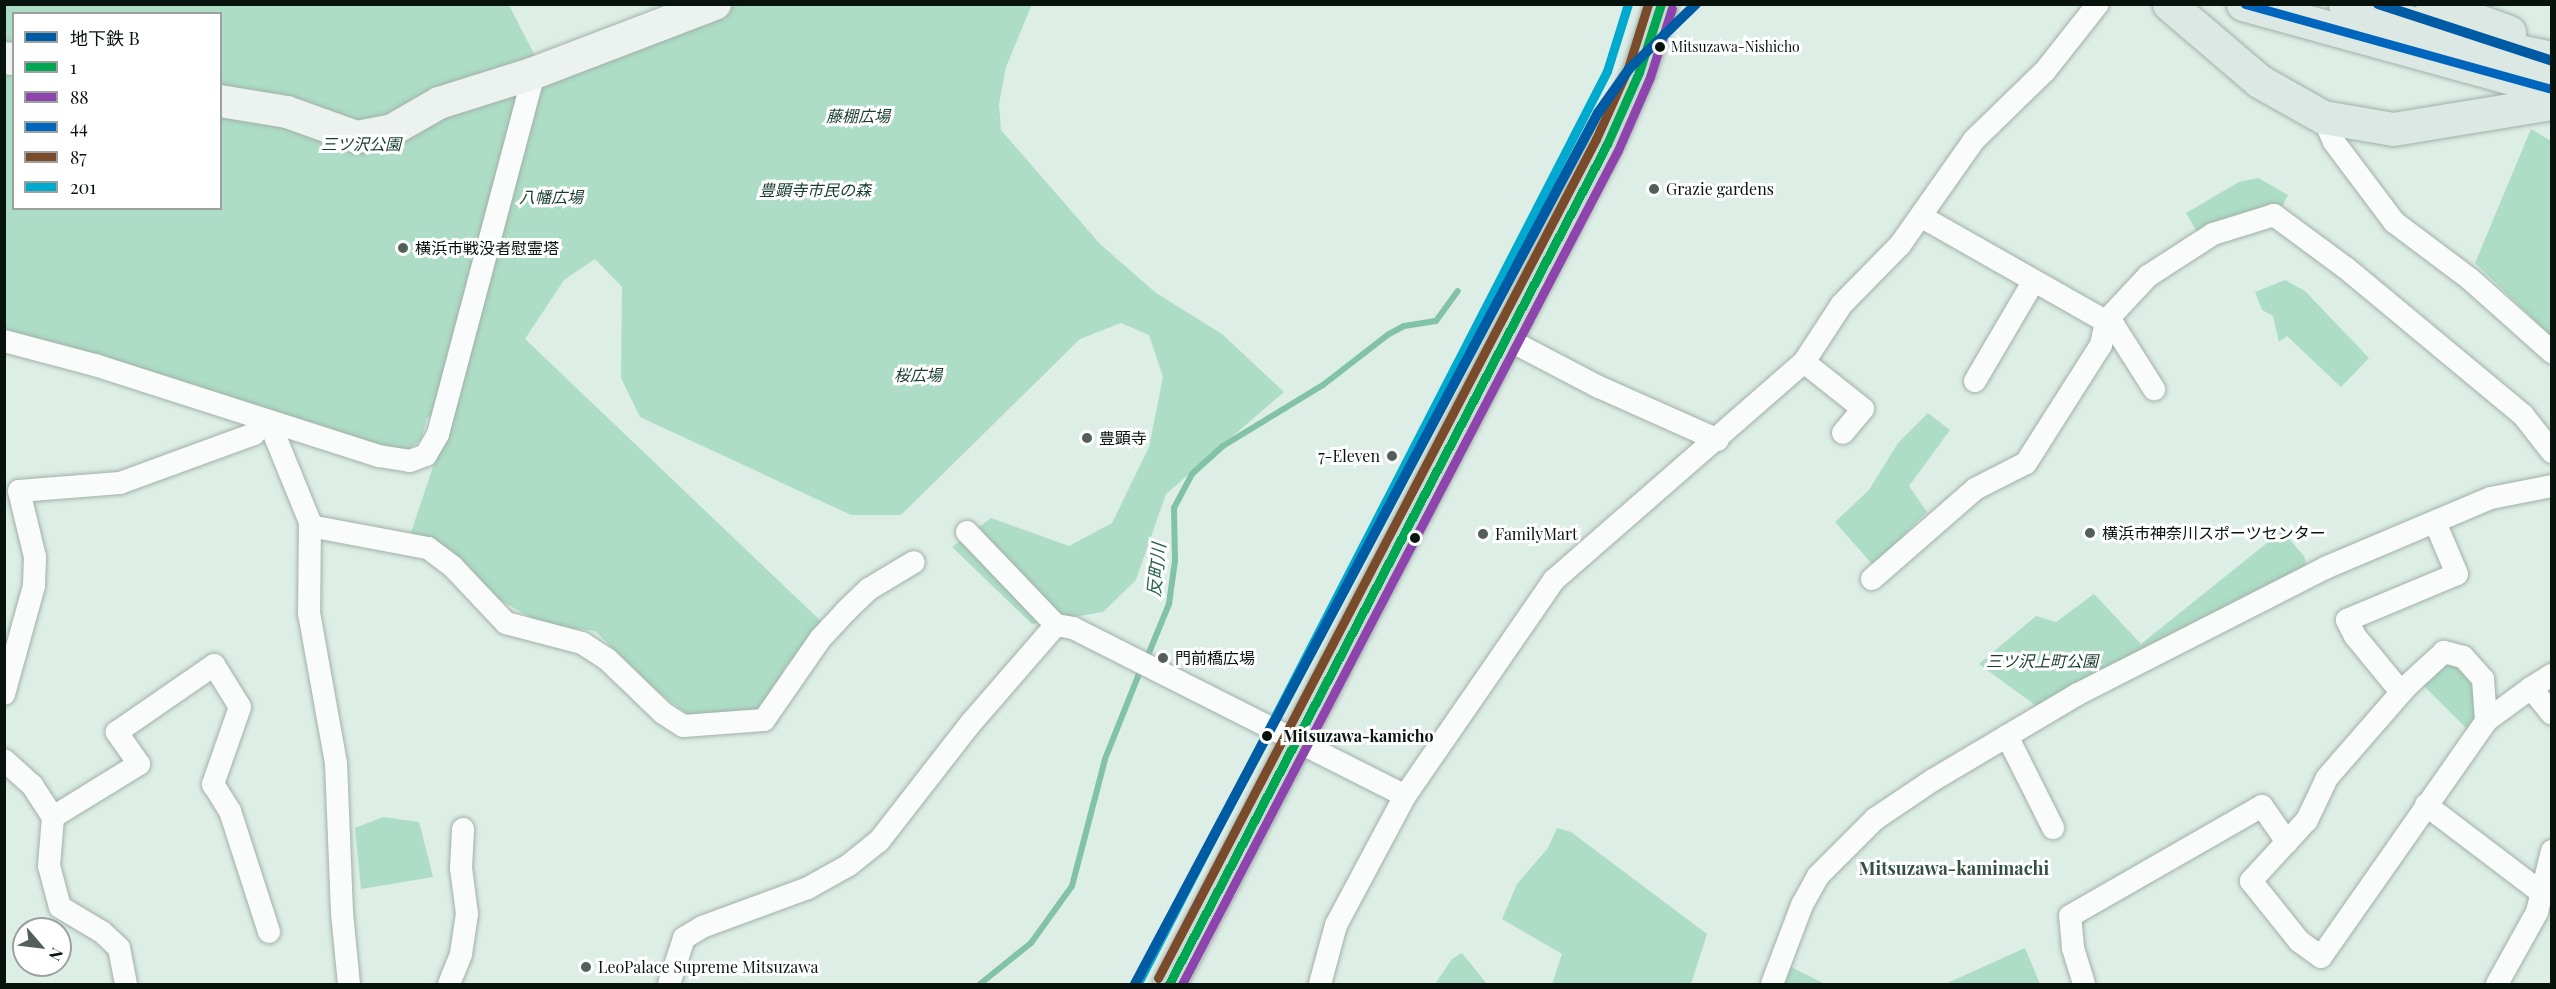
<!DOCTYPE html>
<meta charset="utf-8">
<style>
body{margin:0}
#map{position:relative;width:2556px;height:989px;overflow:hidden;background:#dceee5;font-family:"Playfair Display","Noto Sans JP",serif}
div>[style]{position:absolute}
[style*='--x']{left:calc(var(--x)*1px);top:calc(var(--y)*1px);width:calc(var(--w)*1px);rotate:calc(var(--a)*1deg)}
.green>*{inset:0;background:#adddc6}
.stream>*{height:6px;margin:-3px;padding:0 3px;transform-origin:3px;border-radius:3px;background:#82c2a6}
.roads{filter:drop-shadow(0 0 2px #a2b0a9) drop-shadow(0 0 2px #a2b0a9)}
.street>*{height:22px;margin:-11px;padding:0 11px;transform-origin:11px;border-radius:11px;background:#fafcfb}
.secondary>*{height:32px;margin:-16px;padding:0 16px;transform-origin:16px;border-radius:16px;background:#ebf2ef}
.primary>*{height:33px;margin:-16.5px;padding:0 16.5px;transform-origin:16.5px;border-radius:16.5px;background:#dce8e3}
.highway>*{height:33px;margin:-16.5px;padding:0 16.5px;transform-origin:16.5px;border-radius:16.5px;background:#c8dad3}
.bus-1>*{height:9px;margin:-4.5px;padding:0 4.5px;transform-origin:4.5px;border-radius:4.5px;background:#00a651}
.bus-2>*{height:9px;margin:-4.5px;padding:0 4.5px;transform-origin:4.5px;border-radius:4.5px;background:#8e44ad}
.bus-3>*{height:9px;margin:-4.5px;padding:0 4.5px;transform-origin:4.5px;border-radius:4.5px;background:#0065bd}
.bus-4>*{height:9px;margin:-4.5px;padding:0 4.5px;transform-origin:4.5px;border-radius:4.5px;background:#7a4b2a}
.bus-5>*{height:9px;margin:-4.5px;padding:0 4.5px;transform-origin:4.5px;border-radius:4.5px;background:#00a9ce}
.metro-1>*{height:10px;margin:-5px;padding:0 5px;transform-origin:5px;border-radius:5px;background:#005ba5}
.dots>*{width:16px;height:16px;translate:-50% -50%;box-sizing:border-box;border:3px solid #fff;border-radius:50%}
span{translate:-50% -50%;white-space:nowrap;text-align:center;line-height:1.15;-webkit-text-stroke:6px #fff;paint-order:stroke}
.bus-label{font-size:14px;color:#08130e}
.left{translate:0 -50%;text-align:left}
.park-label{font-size:16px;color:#173c2d;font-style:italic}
.poi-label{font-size:16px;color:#08130e}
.right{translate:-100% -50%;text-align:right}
.stop-label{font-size:16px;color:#08130e;font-weight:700}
.water-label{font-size:18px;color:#27654c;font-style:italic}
.neighbourhood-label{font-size:18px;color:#345043;font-weight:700}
.frame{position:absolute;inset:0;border:6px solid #08130e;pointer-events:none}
.legend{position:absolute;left:12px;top:12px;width:210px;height:198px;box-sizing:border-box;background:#fff;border:2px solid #9ca19f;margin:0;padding:8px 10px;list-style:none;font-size:18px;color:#08130e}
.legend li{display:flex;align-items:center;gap:12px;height:30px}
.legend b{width:30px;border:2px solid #9ca19f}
.north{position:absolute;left:12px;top:917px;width:60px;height:60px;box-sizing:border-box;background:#fff;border:2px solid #9ca19f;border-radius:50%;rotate:118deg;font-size:16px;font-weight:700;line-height:24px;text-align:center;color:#08130e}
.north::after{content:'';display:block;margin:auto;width:21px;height:27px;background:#526059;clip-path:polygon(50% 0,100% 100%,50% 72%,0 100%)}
</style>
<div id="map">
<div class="green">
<i style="clip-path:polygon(evenodd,1032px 4px,1006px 67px,999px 104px,1001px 130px,1100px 244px,1156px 293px,1222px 334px,1284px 392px,1166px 494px,1136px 580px,1103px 612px,1032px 624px,952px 547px,991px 518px,1069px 546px,1112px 523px,1149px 447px,1163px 377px,1149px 335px,1121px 323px,1080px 339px,901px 515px,851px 515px,640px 417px,621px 378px,622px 287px,595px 259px,564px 280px,525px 339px,824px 624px,788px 664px,757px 712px,691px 717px,656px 690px,595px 631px,542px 624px,493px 596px,410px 535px,454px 405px,427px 418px,421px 440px,403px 452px,5px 340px,5px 5px,509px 5px,534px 54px,529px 71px,715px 5px,1032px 4px,14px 14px,220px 14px,220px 208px,14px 208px,14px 14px)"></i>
<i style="clip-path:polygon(2531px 129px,2551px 141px,2551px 336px,2475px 263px)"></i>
<i style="clip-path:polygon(2258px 178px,2288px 195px,2279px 212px,2197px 232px,2186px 213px,2239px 182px)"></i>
<i style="clip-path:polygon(2285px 280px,2305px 291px,2369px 358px,2341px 387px,2287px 336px,2279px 342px,2273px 316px,2262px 310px,2255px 292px)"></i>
<i style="clip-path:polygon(1928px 413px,1950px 430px,1909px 486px,1927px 512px,1873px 565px,1835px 522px,1869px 490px,1898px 443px)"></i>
<i style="clip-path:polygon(2282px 531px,2304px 556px,2307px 566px,2039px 708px,1979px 664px,2036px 616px,2056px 622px,2094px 594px,2141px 644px)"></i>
<i style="clip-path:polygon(2444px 660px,2459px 662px,2474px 678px,2478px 718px,2468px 730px,2421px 683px)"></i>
<i style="clip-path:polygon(383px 817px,419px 822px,433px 877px,361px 889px,355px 828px)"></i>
<i style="clip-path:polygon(1557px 828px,1571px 832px,1707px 934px,1691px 984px,1552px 984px,1562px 954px,1502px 919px,1517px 884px,1548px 848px)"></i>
<i style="clip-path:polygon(2025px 948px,2040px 984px,1945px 984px)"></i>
<i style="clip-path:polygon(1462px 953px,1487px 984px,1435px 984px,1452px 959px)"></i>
<i style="clip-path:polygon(1791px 967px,1825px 984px,1785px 984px)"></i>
</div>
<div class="stream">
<i style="--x:1146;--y:660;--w:61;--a:-67.7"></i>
<i style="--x:1169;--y:604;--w:43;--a:-82.1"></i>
<i style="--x:1175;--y:561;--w:53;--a:-91.1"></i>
<i style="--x:1174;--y:508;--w:38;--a:-62"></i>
<i style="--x:1192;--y:474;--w:42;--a:-42.1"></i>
<i style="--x:1223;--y:446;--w:117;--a:-31.4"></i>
<i style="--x:1323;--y:385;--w:83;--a:-37.7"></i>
<i style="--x:1389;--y:334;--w:17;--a:-28"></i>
<i style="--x:1404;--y:326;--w:32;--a:-9"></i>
<i style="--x:1436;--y:321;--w:37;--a:-54"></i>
<i style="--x:980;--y:984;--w:65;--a:-38.8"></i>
<i style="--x:1031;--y:943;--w:70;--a:-54.3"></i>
<i style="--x:1072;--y:886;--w:131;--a:-75.4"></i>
<i style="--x:1105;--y:759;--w:97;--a:-68.2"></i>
</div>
<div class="roads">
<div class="street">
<i style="--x:2323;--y:117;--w:27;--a:66"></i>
<i style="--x:2334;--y:142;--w:100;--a:53.1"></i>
<i style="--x:2394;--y:222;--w:95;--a:36.9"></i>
<i style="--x:2470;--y:279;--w:110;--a:41.7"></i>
<i style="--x:1922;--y:217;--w:221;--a:29.6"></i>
<i style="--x:2114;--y:326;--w:75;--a:57.6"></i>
<i style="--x:1507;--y:339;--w:104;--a:27.6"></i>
<i style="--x:1599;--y:387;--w:130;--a:24"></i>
<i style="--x:4;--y:341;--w:94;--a:14.8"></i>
<i style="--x:95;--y:365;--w:298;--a:17.8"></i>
<i style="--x:379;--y:456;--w:31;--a:9"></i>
<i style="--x:410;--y:461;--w:17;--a:-21"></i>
<i style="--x:426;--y:455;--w:24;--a:-60"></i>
<i style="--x:438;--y:434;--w:374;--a:-75.1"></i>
<i style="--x:1804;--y:362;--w:75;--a:38.5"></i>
<i style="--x:1863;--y:409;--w:31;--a:130"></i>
<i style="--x:1975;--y:381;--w:115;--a:-59.6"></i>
<i style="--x:270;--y:424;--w:106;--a:67.8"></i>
<i style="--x:310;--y:522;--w:91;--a:90.6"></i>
<i style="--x:309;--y:613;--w:152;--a:79.8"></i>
<i style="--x:336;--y:763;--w:150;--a:87.7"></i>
<i style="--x:342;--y:913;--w:71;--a:84.4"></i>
<i style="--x:310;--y:526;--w:120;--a:10.6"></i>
<i style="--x:428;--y:548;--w:31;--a:37"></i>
<i style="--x:453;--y:567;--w:77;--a:46.6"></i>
<i style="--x:506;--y:623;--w:79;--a:14.7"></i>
<i style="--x:582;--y:643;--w:30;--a:33"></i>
<i style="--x:607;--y:659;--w:78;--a:44"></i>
<i style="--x:663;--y:713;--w:24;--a:33"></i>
<i style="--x:683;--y:726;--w:81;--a:-4.2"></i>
<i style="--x:764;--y:720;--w:98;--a:-55.3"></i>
<i style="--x:820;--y:639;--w:38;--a:-47"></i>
<i style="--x:846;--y:611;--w:32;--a:-44"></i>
<i style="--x:869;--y:589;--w:52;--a:-31"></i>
<i style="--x:967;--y:532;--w:129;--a:46.3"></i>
<i style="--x:1872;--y:579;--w:137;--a:-41.1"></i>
<i style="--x:1975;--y:489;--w:57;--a:-27"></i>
<i style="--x:2026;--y:463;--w:140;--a:-57.6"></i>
<i style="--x:2101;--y:345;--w:25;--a:-78"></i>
<i style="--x:2106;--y:321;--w:62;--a:-47"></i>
<i style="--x:2148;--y:276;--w:77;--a:-32.9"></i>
<i style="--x:2213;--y:234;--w:64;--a:-17.3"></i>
<i style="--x:2274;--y:215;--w:89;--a:36.4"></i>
<i style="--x:2346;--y:268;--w:230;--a:39.7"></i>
<i style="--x:2523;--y:415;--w:47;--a:51.9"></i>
<i style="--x:2531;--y:688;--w:25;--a:-32"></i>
<i style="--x:2401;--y:692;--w:72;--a:-129.4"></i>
<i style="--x:2355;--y:636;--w:18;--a:-117"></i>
<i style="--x:2347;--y:620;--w:119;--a:-22.7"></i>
<i style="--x:2457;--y:574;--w:56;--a:-112.9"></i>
<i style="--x:4;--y:694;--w:112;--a:-74.5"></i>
<i style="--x:34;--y:586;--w:29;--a:-88"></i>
<i style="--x:35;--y:557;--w:68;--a:-103.6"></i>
<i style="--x:19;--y:491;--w:101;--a:-4.5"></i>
<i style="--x:120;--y:483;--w:143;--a:-20.1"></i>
<i style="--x:254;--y:434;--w:16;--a:-55"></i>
<i style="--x:2486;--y:721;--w:42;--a:-94.1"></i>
<i style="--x:2483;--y:679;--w:30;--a:-132"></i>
<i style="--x:2463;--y:657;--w:20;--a:-165"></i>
<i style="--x:2444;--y:652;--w:52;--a:137.4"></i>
<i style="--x:2406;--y:687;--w:121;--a:131"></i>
<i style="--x:2327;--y:778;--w:47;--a:115.5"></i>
<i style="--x:2307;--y:820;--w:83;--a:132.6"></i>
<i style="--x:2251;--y:881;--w:77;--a:51.3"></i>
<i style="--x:2299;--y:941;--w:27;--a:36"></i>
<i style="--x:2321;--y:957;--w:288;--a:-55"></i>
<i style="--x:2486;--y:721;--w:56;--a:-36.3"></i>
<i style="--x:2531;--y:688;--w:33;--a:51"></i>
<i style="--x:2007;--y:736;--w:103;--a:63.4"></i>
<i style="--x:4;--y:760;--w:38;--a:42"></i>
<i style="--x:32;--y:785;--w:38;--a:57"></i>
<i style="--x:53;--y:817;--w:49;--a:94.7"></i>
<i style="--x:49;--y:866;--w:42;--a:75"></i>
<i style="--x:60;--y:907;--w:49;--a:30.8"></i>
<i style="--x:102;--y:932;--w:23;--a:43"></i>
<i style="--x:119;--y:948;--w:37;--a:79"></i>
<i style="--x:2426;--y:805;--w:146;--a:37.2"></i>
<i style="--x:2542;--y:893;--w:10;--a:11"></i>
<i style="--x:53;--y:817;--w:101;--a:-31.6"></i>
<i style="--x:139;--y:764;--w:39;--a:-125"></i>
<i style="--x:117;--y:732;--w:118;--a:-34.6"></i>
<i style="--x:214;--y:665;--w:49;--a:58.2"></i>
<i style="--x:240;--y:707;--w:82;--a:109.3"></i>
<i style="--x:213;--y:784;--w:32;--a:58"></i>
<i style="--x:230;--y:811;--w:127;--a:72.1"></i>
<i style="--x:449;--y:984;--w:32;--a:-68"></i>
<i style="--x:461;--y:954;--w:40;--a:-81.5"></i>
<i style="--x:467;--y:914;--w:46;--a:-97.4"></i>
<i style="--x:461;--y:868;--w:39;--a:-87"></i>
<i style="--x:669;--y:984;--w:48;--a:-71.9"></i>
<i style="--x:684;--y:938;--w:21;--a:-31"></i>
<i style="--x:702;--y:927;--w:113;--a:-20.2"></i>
<i style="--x:808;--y:888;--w:47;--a:-29.3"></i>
<i style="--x:849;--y:865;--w:38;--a:-39"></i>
<i style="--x:879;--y:841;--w:150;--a:-52.1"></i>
<i style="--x:971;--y:723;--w:130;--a:-49.1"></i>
<i style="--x:1056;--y:625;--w:17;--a:10"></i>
<i style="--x:1073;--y:628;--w:372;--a:26.8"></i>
<i style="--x:1320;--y:984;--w:61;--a:-74.8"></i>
<i style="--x:1336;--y:925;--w:146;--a:-61.9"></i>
<i style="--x:1405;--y:796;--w:262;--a:-55.4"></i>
<i style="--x:1554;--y:580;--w:332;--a:-41.1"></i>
<i style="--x:1804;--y:362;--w:69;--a:-56.8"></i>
<i style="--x:1842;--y:304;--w:83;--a:-45.5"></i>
<i style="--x:1900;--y:245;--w:128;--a:-54.8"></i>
<i style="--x:1974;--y:140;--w:99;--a:-44.2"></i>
<i style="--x:2045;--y:71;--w:85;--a:-51.7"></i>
<i style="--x:1772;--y:984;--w:85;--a:-69.2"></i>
<i style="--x:1802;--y:905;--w:33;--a:-61"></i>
<i style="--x:1818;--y:876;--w:81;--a:-45"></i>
<i style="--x:1875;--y:819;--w:70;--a:-33.9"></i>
<i style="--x:1933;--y:780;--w:169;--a:-30.7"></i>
<i style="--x:2078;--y:694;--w:277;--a:-27"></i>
<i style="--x:2325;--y:568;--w:180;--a:-22.9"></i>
<i style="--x:2491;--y:498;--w:62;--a:-11.1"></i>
<i style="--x:2084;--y:984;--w:38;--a:-107"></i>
<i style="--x:2073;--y:948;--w:32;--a:-95"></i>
<i style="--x:2070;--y:916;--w:221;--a:-29.8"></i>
<i style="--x:2262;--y:806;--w:44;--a:55.2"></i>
<i style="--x:2497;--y:984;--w:82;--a:-60.9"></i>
<i style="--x:2537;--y:912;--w:63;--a:-76.2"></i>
</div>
<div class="secondary">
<i style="--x:4;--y:58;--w:10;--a:6"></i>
<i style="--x:220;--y:101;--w:68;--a:9.3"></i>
<i style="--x:287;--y:112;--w:74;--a:19.7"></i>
<i style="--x:357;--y:137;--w:36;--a:-11"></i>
<i style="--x:392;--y:130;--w:54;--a:-29.9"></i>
<i style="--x:439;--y:103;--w:100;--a:-17.5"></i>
<i style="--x:534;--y:73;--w:194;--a:-20.9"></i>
</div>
<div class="primary">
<i style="--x:2169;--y:4;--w:118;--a:40.5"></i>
<i style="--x:2259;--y:81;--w:73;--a:29.4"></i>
<i style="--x:2323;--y:117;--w:71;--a:9.7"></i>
<i style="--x:2393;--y:129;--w:161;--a:-9.3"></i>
<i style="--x:2243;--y:4;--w:320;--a:15.4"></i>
<i style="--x:2345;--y:4;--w:150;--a:15.9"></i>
<i style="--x:2489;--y:45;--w:64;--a:11.7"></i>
<i style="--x:2432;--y:4;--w:82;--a:20"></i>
</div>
<div class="highway">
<i style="--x:1169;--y:984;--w:947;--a:-62.46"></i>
<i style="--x:1607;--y:144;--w:79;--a:-66"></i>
<i style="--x:1639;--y:72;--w:71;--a:-72.1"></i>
</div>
</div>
<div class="bus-1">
<i style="--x:1169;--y:984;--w:947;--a:-62.46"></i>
<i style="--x:1607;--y:144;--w:79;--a:-66"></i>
<i style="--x:1639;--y:72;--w:71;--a:-72.1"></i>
</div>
<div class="bus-2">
<i style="--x:1182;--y:984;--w:941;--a:-62.4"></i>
<i style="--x:1618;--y:150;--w:80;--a:-66.3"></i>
<i style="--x:1650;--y:77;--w:72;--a:-72.3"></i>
</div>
<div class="bus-3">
<i style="--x:2245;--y:4;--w:319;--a:15.5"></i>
</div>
<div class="bus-4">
<i style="--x:1158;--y:978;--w:946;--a:-62.43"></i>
<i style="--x:1596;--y:139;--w:78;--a:-65.7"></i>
<i style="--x:1628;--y:68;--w:67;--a:-72.6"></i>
</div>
<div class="bus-5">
<i style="--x:1140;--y:979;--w:1021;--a:-62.78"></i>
<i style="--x:1607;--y:71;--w:70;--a:-72.6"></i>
</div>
<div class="metro-1">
<i style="--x:2378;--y:4;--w:183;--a:18.1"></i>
<i style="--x:1135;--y:984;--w:986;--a:-62.01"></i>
<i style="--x:1598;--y:113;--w:54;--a:-54.8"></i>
<i style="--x:1629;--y:69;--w:93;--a:-44.1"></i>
</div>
<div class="dots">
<i style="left:1660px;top:47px;background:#08130e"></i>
<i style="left:1654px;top:189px;background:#526059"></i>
<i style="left:403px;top:248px;background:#526059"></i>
<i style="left:1087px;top:438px;background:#526059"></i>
<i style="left:1392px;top:456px;background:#526059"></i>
<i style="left:2090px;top:533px;background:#526059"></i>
<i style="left:1483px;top:534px;background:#526059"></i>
<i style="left:1415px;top:538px;background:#08130e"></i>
<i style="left:1163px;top:658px;background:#526059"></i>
<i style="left:1267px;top:736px;background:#08130e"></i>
<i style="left:586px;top:967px;background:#526059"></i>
</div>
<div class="bus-label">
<span class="left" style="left:1671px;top:47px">Mitsuzawa-Nishicho</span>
</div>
<div class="park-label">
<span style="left:858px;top:116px">藤棚広場</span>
<span style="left:361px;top:144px">三ツ沢公園</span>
<span style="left:815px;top:190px">豊顕寺市民の森</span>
<span style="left:551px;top:197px">八幡広場</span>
<span style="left:918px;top:375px">桜広場</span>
<span style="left:2042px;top:661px">三ツ沢上町公園</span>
</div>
<div class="poi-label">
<span class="left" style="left:1666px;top:189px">Grazie gardens</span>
<span class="left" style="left:415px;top:248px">横浜市戦没者慰霊塔</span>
<span class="left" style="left:1099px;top:438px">豊顕寺</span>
<span class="right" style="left:1380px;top:456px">7-Eleven</span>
<span class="left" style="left:2102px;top:533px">横浜市神奈川スポーツセンター</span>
<span class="left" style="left:1495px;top:534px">FamilyMart</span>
<span class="left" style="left:1175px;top:658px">門前橋広場</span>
<span class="left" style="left:598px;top:967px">LeoPalace Supreme Mitsuzawa</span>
</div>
<div class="stop-label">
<span class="left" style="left:1283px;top:736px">Mitsuzawa-kamicho</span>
</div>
<div class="water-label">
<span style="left:1156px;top:570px;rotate:-84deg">反町川</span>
</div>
<div class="neighbourhood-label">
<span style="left:1954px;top:868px">Mitsuzawa-kamimachi</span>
</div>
<div class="frame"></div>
<ul class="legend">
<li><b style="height:8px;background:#005ba5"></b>地下鉄 B</li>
<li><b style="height:8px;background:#00a651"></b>1</li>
<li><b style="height:8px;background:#8e44ad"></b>88</li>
<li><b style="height:8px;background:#0065bd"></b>44</li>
<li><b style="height:8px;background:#7a4b2a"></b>87</li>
<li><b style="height:8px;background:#00a9ce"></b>201</li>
</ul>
<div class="north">N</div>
</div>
